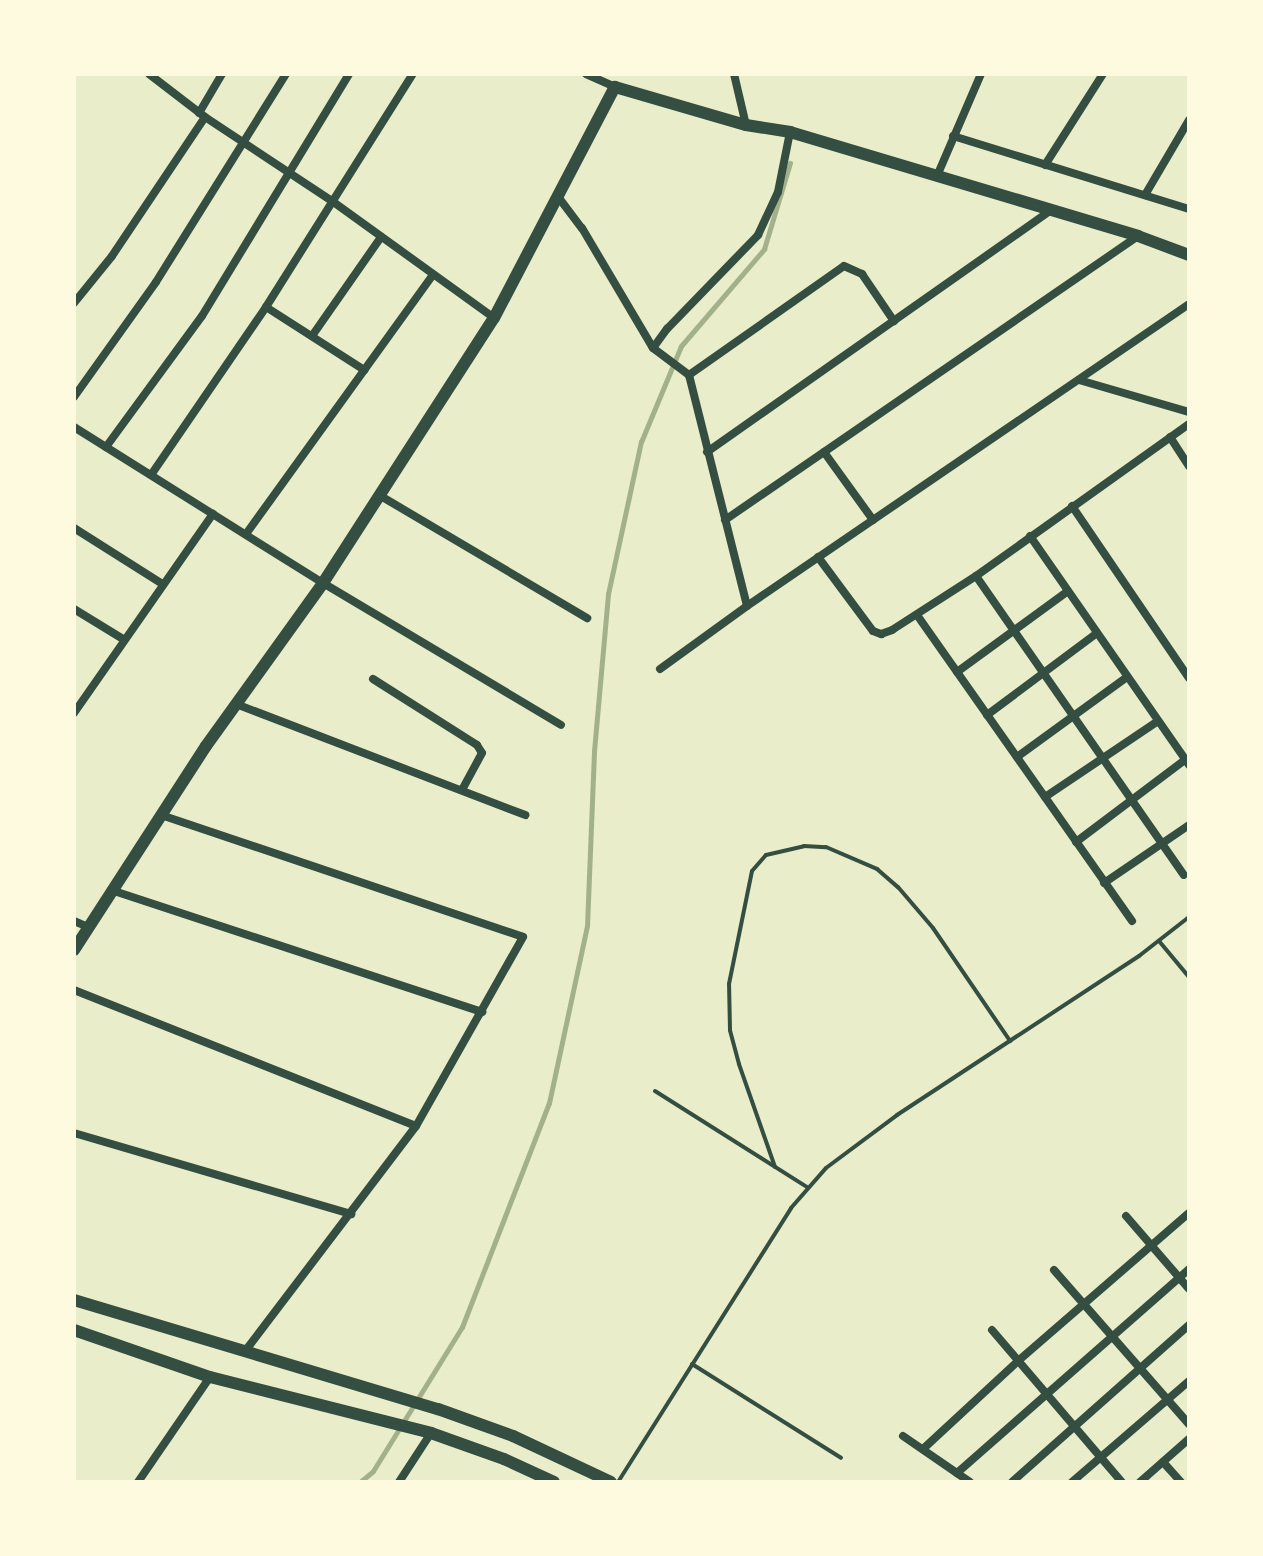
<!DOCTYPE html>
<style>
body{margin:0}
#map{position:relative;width:1263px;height:1556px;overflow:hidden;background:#e9edc9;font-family:Arial,sans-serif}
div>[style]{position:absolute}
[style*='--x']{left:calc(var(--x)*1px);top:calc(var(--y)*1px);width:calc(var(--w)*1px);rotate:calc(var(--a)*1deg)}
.stream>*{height:5px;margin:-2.5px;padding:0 2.5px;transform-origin:2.5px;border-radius:2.5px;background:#a3b18a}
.service>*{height:4px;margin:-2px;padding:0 2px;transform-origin:2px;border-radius:2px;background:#344e41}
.minor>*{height:8px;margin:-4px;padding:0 4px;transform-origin:4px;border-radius:4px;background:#344e41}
.secondary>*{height:12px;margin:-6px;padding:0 6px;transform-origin:6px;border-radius:6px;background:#344e41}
span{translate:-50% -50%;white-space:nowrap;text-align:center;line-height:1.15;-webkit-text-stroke:6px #fefae0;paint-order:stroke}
.frame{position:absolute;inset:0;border:76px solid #fefae0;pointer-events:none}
</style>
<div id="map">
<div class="stream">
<i style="--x:360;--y:1482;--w:17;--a:-40"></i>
<i style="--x:373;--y:1471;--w:169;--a:-58.3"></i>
<i style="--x:462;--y:1327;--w:240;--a:-68.8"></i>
<i style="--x:549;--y:1103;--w:181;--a:-77.9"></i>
<i style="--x:587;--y:926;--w:175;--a:-87.7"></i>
<i style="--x:594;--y:751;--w:158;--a:-84.9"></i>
<i style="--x:608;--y:594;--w:156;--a:-77.8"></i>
<i style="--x:641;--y:442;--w:104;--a:-67.4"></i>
<i style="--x:681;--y:346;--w:128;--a:-49.4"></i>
<i style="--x:764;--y:249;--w:90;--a:-73.2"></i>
</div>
<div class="service">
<i style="--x:1159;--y:941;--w:47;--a:50.2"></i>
<i style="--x:655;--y:1091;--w:180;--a:32.3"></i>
<i style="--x:775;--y:1167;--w:109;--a:-109.3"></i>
<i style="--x:739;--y:1064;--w:35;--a:-105"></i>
<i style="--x:730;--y:1030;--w:46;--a:-91.2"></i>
<i style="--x:729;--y:984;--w:115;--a:-78.5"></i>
<i style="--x:752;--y:871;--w:21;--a:-49"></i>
<i style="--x:766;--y:855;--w:39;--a:-13"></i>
<i style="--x:804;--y:846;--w:22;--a:3"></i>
<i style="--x:826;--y:847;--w:56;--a:23.3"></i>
<i style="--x:877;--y:869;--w:28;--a:41"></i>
<i style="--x:898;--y:887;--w:54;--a:49.5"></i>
<i style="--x:933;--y:928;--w:137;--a:55.7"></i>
<i style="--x:692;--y:1364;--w:176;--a:32.2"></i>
<i style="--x:618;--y:1482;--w:324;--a:-57.7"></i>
<i style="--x:791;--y:1208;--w:53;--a:-48.8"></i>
<i style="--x:826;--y:1168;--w:89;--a:-36.7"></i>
<i style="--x:897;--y:1115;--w:290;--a:-33.3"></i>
<i style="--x:1139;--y:956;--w:63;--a:-38"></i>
</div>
<div class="minor">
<i style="--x:149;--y:74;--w:71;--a:37.5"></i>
<i style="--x:205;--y:117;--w:152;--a:33.5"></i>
<i style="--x:332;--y:201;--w:200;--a:35.8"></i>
<i style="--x:586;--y:74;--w:32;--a:24"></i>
<i style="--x:734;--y:74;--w:52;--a:76.8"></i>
<i style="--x:199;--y:113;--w:45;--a:-59.5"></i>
<i style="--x:953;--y:136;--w:247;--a:17.2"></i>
<i style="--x:1045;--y:165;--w:108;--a:-57.5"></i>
<i style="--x:937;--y:176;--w:111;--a:-66.7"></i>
<i style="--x:1145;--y:195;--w:87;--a:-59.6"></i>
<i style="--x:559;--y:198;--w:38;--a:53"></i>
<i style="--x:582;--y:228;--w:139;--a:59.4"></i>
<i style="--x:653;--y:348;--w:45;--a:36.9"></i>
<i style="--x:689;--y:375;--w:238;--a:75.9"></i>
<i style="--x:74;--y:303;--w:60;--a:-51"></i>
<i style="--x:112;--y:256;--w:167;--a:-56.2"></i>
<i style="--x:266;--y:307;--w:117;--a:32.7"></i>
<i style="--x:312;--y:336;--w:121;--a:-55.1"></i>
<i style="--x:653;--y:348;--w:24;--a:-54"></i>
<i style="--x:667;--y:329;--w:131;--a:-45.9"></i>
<i style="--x:758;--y:235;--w:47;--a:-65.1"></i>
<i style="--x:778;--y:192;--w:61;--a:-78.7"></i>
<i style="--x:689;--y:375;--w:189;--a:-35.1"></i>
<i style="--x:844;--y:266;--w:20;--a:24"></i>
<i style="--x:862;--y:274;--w:57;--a:55.8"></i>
<i style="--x:1079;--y:380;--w:115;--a:16.2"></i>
<i style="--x:74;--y:397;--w:141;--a:-54.5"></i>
<i style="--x:156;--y:282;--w:245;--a:-58"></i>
<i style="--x:74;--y:427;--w:294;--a:32.1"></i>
<i style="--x:323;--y:583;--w:277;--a:30.8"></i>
<i style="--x:1170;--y:437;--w:35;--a:57"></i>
<i style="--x:106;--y:447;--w:162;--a:-53.8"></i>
<i style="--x:202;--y:316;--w:283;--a:-58.7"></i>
<i style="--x:707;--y:452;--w:419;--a:-35.1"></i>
<i style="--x:824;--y:452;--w:84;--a:54.2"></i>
<i style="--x:151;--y:475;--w:204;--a:-55.6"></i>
<i style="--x:266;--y:307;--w:275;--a:-57.8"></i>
<i style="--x:379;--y:495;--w:242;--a:30.6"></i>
<i style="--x:1072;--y:506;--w:208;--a:55.8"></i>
<i style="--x:725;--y:520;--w:501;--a:-34.51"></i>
<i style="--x:74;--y:528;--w:103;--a:32.3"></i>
<i style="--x:246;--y:534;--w:319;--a:-54.2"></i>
<i style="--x:1030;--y:536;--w:279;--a:55.2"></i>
<i style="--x:818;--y:557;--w:92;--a:53.4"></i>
<i style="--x:873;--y:631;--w:9;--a:21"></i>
<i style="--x:881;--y:634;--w:12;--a:-20"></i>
<i style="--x:892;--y:630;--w:100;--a:-32.7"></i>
<i style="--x:976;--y:576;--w:262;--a:-35.5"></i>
<i style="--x:976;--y:576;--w:364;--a:55.2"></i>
<i style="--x:74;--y:609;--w:57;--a:31.5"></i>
<i style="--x:917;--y:615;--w:374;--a:54.9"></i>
<i style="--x:660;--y:669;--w:107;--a:-35.9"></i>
<i style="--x:747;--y:606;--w:535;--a:-34.34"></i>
<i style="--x:957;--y:672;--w:137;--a:-36.1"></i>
<i style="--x:373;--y:679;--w:123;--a:32.4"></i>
<i style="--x:477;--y:745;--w:9;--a:58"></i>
<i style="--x:482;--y:753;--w:42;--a:118.4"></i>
<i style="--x:236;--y:704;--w:310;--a:21"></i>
<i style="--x:74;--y:713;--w:243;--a:-55.1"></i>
<i style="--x:987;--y:715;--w:137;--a:-36.7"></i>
<i style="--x:1017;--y:757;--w:136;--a:-36"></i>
<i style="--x:1045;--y:797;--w:136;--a:-33.9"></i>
<i style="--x:161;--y:815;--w:382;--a:18.6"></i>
<i style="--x:523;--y:937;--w:217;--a:119.5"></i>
<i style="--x:416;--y:1126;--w:280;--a:127.2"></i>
<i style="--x:1076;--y:842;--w:136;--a:-37"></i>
<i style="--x:1104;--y:883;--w:103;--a:-34.3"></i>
<i style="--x:111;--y:890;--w:391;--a:18.2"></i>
<i style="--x:74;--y:921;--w:15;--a:23"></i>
<i style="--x:74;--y:990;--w:368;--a:21.7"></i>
<i style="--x:74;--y:1133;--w:289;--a:16.3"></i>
<i style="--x:1126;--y:1216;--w:96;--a:49.2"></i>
<i style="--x:1054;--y:1270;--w:205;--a:48.8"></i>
<i style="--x:992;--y:1330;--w:200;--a:49.5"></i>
<i style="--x:903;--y:1436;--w:81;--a:34.5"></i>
<i style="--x:923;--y:1449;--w:129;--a:-42.8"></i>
<i style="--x:1018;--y:1361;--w:226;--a:-40.9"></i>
<i style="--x:1163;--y:1462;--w:27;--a:48"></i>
<i style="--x:957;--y:1473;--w:309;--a:-41.3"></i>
<i style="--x:138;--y:1482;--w:127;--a:-55.6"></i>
<i style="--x:399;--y:1482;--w:59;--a:-56.9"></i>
<i style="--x:1012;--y:1482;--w:237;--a:-41.6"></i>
<i style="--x:1072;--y:1482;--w:155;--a:-40.8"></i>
<i style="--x:1140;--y:1482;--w:65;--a:-41.3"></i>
</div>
<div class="secondary">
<i style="--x:74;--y:950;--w:243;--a:-57.1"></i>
<i style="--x:206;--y:746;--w:201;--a:-54.3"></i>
<i style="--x:323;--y:583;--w:315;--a:-57.2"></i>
<i style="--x:494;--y:318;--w:261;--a:-62.4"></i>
<i style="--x:615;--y:87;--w:136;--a:16.2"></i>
<i style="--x:746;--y:125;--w:45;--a:9"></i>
<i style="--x:790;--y:132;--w:363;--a:16.6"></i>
<i style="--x:1138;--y:236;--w:54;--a:20.4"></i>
<i style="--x:74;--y:1300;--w:380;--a:16.7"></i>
<i style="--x:438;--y:1409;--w:80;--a:19.8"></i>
<i style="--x:513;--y:1436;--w:108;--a:25.1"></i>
<i style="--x:74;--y:1330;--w:144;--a:19.1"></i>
<i style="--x:210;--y:1377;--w:228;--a:14.2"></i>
<i style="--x:431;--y:1433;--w:77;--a:19.6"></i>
<i style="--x:504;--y:1459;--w:55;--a:24.7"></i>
</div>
<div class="frame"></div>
</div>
